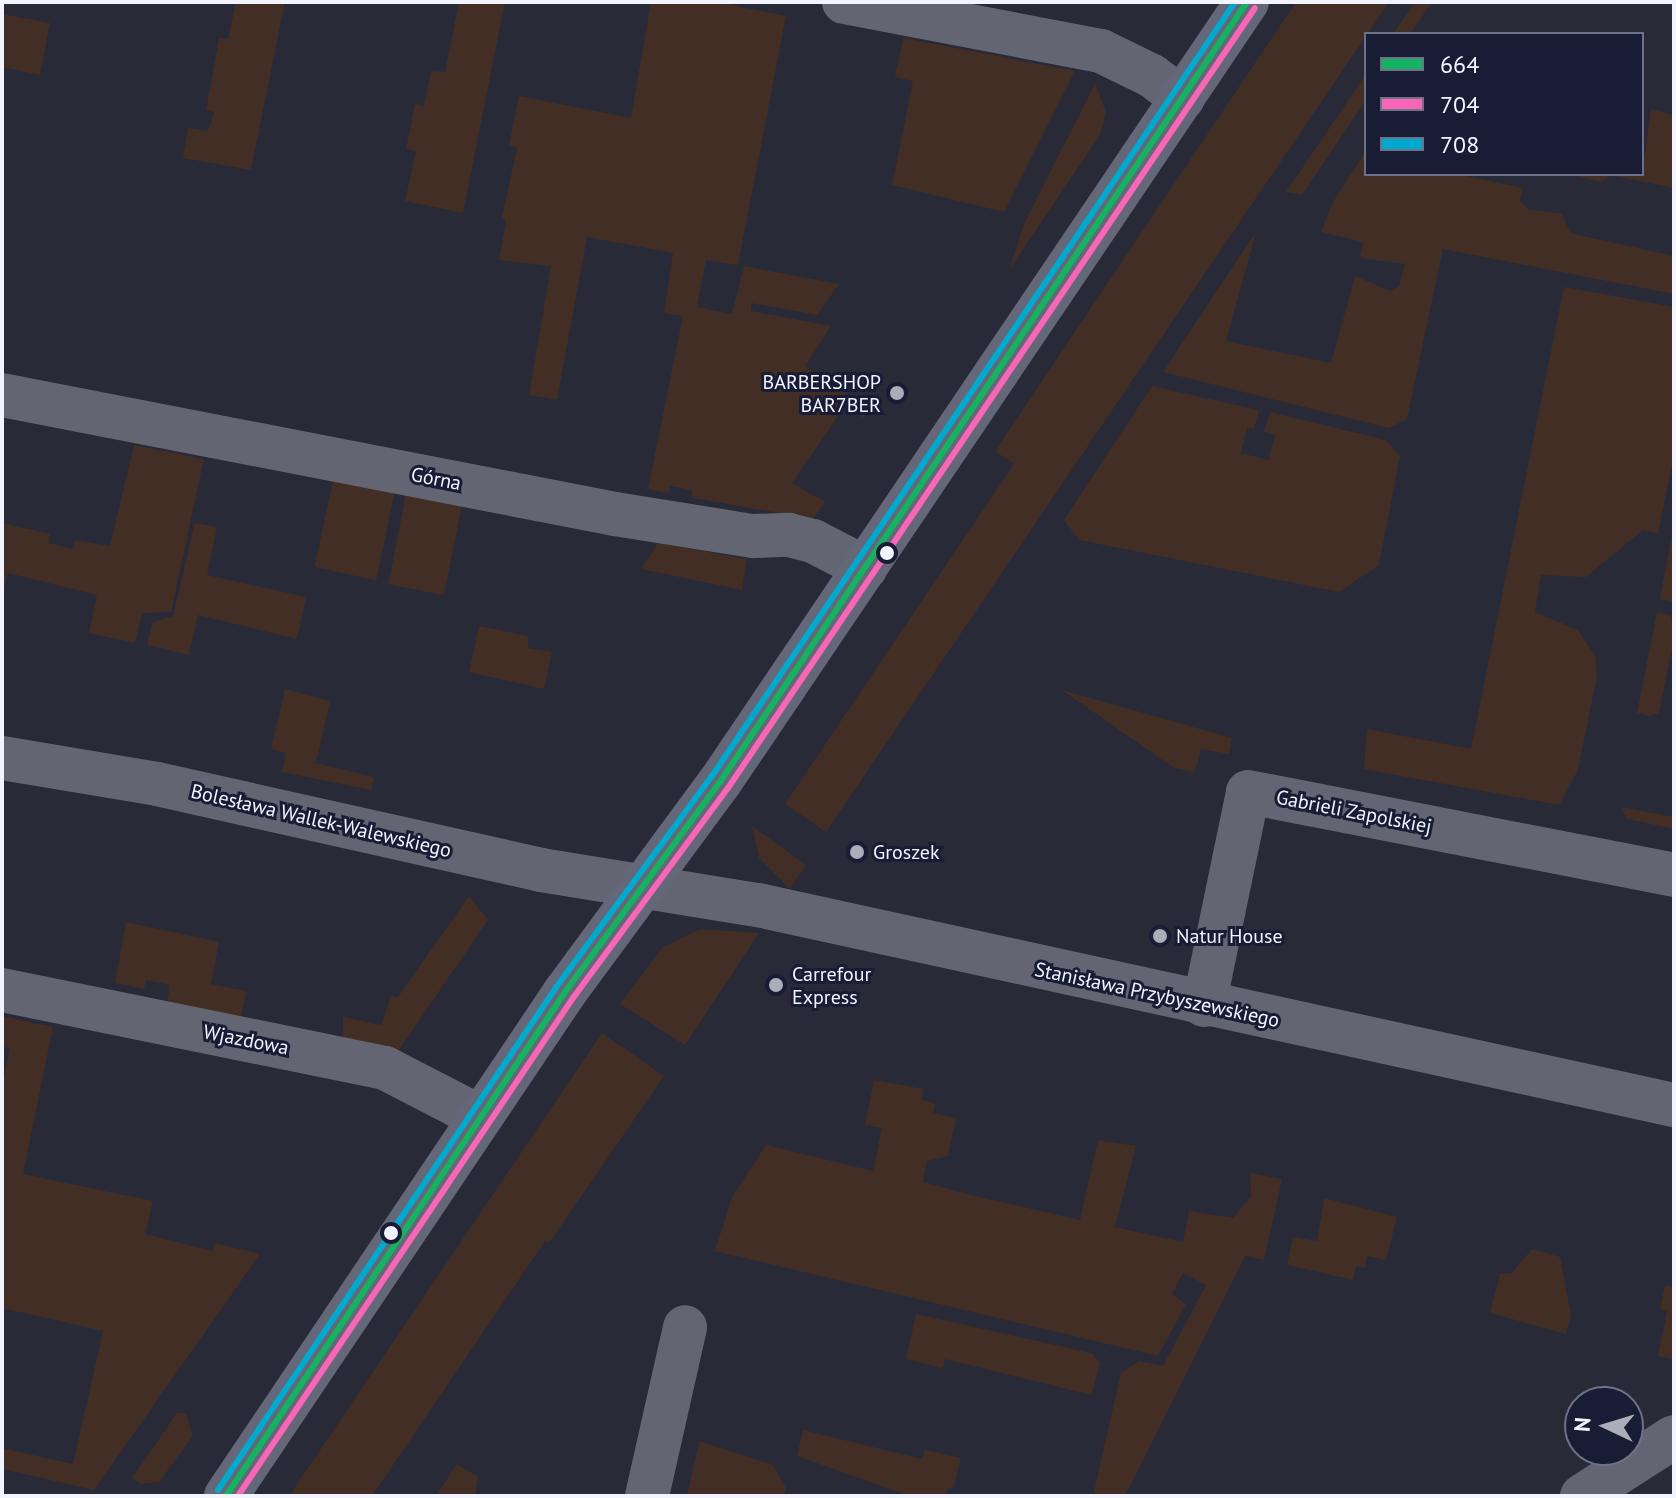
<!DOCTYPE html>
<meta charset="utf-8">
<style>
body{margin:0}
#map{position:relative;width:1676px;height:1498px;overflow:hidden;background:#282a38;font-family:"PT Sans",sans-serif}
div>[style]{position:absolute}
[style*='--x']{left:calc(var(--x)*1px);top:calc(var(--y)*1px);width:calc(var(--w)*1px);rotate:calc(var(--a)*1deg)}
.green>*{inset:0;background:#422e24;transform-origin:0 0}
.street>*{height:44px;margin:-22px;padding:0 22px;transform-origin:22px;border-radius:22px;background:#636572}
.secondary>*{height:44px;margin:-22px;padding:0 22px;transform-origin:22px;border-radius:22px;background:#646777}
.bus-1>*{height:6px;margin:-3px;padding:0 3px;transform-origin:3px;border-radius:3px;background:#13b361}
.bus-2>*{height:6px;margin:-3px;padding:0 3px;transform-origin:3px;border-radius:3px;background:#fa66b7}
.bus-3>*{height:6px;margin:-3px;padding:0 3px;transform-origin:3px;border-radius:3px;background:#00a9ce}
.dots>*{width:22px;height:22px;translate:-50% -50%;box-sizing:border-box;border:4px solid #181c35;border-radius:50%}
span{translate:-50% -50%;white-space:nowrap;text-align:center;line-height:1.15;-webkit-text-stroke:6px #181c35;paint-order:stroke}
.poi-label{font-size:20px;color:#f2f4ff}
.right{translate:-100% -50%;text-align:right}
.left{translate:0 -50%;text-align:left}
.street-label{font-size:20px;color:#f2f4ff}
.frame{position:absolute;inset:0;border:4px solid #f2f4ff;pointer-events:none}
.legend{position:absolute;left:1364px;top:32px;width:280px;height:144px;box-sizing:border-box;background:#181c35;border:2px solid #6f7286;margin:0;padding:10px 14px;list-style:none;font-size:24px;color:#f2f4ff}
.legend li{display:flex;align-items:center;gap:16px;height:40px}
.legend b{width:40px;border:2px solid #6f7286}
.north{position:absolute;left:1564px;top:1386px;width:80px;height:80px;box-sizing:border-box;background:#181c35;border:2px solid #6f7286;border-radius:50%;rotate:274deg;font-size:22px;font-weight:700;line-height:32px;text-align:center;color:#f2f4ff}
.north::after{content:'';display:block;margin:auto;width:28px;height:36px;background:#abadb9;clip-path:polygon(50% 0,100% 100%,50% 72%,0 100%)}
</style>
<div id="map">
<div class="green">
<i style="clip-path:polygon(236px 2px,285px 2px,251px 170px,183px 158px,188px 128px,208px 131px,214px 112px,206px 110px,219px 38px,228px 39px)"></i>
<i style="clip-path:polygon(459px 2px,505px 2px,463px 213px,405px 201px,416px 151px,406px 149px,415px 104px,424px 106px,431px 71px,445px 72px)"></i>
<i style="clip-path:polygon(651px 2px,718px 2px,786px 16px,738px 265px,706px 260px,697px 307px,732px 314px,744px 266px,839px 284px,817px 315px,751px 303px,751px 311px,831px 326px,805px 366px,870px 410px,864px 418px,845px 406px,792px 483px,825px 502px,813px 519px,693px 498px,691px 490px,670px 486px,668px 493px,648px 489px,683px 316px,664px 313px,673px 253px,587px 237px,557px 400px,529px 395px,551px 266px,499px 260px,506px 222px,502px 217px,517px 148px,509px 145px,519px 96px,631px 118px)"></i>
<i style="clip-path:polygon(1296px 2px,1389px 2px,826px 832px,785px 804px,1014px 464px,995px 451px)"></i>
<i style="clip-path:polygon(1415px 2px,1432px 2px,1410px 34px,1393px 34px)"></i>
<i style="clip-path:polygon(2px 14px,50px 23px,40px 75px,2px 67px)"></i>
<i style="clip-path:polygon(903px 38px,1075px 71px,1004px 212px,892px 185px,913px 81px,895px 77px)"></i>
<i style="clip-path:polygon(1366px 74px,1366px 100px,1302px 195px,1286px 192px)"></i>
<i style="clip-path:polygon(1095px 83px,1106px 112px,1100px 135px,1009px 270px,1024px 224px)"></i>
<i style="clip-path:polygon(1651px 109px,1674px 115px,1674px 188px,1610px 175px,1602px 182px,1566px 174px,1642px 174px)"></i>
<i style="clip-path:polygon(1366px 151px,1366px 174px,1456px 174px,1523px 188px,1520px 200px,1528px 209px,1562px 214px,1570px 233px,1674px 256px,1674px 294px,1443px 249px,1407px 419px,1389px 428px,1163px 372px,1256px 232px,1226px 341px,1331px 363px,1355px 276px,1390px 291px,1399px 286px,1405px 264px,1360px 258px,1363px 242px,1321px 232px,1333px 202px)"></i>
<i style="clip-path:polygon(1564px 287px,1674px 307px,1674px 455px,1658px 534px,1643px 530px,1586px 577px,1541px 575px,1535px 612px,1578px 630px,1595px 656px,1597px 676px,1578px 770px,1559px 805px,1364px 769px,1367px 729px,1471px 749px)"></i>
<i style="clip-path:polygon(1152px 386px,1259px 410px,1254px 429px,1247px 428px,1241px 453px,1268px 460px,1275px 435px,1264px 432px,1270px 412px,1386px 440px,1400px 456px,1379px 565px,1339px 592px,1079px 540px,1064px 520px)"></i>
<i style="clip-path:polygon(134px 445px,204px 459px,171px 612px,142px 613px,135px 643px,89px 633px,97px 595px,8px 573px,2px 596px,2px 523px,50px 534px,49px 543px,73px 549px,76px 540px,110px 546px)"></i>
<i style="left:333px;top:480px;width:63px;height:89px;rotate:12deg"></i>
<i style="left:406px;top:493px;width:57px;height:93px;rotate:11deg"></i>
<i style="clip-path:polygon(195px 523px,217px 527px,207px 575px,306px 597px,297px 639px,198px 615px,189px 655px,147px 645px,153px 622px,173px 616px)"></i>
<i style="clip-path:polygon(1674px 523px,1674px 599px,1673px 602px,1660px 599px)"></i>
<i style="clip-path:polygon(658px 543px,747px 559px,742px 590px,641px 569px)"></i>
<i style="clip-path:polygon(1657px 612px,1671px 615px,1674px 639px,1659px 713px,1650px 716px,1637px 713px)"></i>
<i style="clip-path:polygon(479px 626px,528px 636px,528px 648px,552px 652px,544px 689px,469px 672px)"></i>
<i style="clip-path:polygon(285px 689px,330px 701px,316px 763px,374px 777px,371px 790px,282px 772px,286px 753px,271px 749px)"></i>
<i style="clip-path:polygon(1062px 690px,1232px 738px,1229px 754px,1201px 749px,1195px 772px,1174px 768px)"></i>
<i style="clip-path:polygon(1621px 807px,1674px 817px,1674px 829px,1627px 819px)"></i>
<i style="clip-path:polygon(752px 826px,806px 865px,790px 889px,759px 858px)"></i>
<i style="clip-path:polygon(469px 896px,488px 920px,394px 1057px,343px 1041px,343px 1017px,381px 1025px,391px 996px,398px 997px)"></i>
<i style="clip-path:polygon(126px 922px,219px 942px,211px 984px,247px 991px,239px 1024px,166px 1010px,170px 985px,146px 980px,144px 989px,115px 983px)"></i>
<i style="clip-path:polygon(700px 929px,759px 933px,685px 1045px,620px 1004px,662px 948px)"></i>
<i style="clip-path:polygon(2px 1016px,53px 1027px,23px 1174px,153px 1201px,145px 1234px,212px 1251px,215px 1243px,260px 1254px,94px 1490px,2px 1469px,2px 1448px,73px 1464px,103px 1331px,2px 1308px,2px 1086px,10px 1049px,2px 1046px)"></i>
<i style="clip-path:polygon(602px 1033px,664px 1076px,549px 1243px,545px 1241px,372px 1496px,289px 1496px)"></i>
<i style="clip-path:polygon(874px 1080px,923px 1089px,922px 1100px,935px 1103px,933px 1113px,956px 1118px,948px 1156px,927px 1161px,923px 1182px,975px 1196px,1080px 1220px,1098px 1140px,1136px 1146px,1115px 1227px,1183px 1242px,1189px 1211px,1233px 1218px,1251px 1196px,1250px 1173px,1282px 1179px,1264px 1260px,1245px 1256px,1125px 1496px,1093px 1496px,1121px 1373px,1139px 1361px,1163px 1366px,1206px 1285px,1183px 1273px,1172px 1294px,1186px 1304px,1158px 1356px,715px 1251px,732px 1197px,766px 1145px,873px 1171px,882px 1128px,865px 1125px)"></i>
<i style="clip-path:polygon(1324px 1198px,1397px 1217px,1386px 1260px,1367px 1256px,1365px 1268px,1356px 1266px,1353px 1280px,1287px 1265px,1293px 1237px,1317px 1241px)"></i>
<i style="clip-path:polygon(1532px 1249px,1560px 1257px,1571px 1315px,1566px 1334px,1490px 1313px,1500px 1274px,1512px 1273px)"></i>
<i style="clip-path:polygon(1665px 1285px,1674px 1287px,1674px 1360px,1658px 1356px,1667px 1311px,1660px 1309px)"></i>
<i style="clip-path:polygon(916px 1314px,1091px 1353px,1100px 1363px,1092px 1395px,945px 1359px,943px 1368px,906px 1359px)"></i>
<i style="clip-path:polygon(177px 1413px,186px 1413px,193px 1436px,159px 1482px,140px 1484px,132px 1478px)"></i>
<i style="clip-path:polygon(803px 1430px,922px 1459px,925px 1450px,961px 1458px,953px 1489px,948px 1488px,946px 1496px,909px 1496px,797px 1456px)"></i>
<i style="clip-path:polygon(699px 1441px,773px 1465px,786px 1488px,784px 1496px,687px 1496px)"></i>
<i style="clip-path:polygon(457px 1464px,478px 1477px,475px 1496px,436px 1496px)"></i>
</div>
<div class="street">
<i style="--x:844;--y:2;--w:262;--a:10.8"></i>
<i style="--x:1101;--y:51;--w:57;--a:26.1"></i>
<i style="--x:1152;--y:76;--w:38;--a:37"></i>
<i style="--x:2;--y:395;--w:624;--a:10.99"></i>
<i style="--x:615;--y:514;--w:140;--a:9.1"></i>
<i style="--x:753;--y:536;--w:36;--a:-2"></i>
<i style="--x:789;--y:535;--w:25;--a:14"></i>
<i style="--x:813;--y:541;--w:59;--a:27.4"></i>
<i style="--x:2;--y:758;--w:157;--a:9.5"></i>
<i style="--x:157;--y:784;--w:394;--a:12.6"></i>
<i style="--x:541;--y:870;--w:220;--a:9.2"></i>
<i style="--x:758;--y:905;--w:938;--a:12.32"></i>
<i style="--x:2;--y:990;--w:391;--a:11.5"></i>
<i style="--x:385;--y:1068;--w:107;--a:27.3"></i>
<i style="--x:1204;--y:1005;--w:217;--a:-78.3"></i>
<i style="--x:1248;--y:792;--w:434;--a:11"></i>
<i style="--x:647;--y:1496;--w:173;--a:-77.3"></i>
<i style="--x:1582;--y:1496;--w:109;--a:-32.7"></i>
</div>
<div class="secondary">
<i style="--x:226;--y:1496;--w:607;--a:-56.07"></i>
<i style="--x:565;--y:992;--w:261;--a:-53.6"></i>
<i style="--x:720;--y:782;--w:941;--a:-55.96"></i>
</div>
<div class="bus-1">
<i style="--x:226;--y:1496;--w:607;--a:-56.07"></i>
<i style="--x:565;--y:992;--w:261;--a:-53.6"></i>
<i style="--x:720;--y:782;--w:941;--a:-55.96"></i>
</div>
<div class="bus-2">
<i style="--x:238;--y:1496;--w:600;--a:-56.07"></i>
<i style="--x:573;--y:998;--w:261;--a:-53.6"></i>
<i style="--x:728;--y:788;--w:941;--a:-55.96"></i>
</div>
<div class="bus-3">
<i style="--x:218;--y:1490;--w:607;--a:-56.07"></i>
<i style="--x:557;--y:986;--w:261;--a:-53.6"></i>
<i style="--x:712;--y:776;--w:934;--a:-55.95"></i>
</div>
<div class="dots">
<i style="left:897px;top:393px;background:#abadb9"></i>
<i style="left:887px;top:553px;background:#f2f4ff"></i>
<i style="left:857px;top:852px;background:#abadb9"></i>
<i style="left:1160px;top:936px;background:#abadb9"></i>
<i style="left:776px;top:985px;background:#abadb9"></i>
<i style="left:391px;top:1233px;background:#f2f4ff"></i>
</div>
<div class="poi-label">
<span class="right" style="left:881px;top:394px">BARBERSHOP<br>BAR7BER</span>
<span class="left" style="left:873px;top:852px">Groszek</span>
<span class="left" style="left:1176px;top:936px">Natur House</span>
<span class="left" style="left:792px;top:986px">Carrefour<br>Express</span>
</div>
<div class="street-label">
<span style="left:436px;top:479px;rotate:11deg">Górna</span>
<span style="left:1354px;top:812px;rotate:11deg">Gabrieli Zapolskiej</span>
<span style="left:321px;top:821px;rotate:13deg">Bolesława Wallek-Walewskiego</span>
<span style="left:1157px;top:995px;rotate:12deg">Stanisława Przybyszewskiego</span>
<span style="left:246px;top:1040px;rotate:11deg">Wjazdowa</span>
</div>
<div class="frame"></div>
<ul class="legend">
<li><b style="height:10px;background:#13b361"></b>664</li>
<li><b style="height:10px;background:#fa66b7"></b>704</li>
<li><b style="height:10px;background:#00a9ce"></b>708</li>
</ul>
<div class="north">N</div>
</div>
